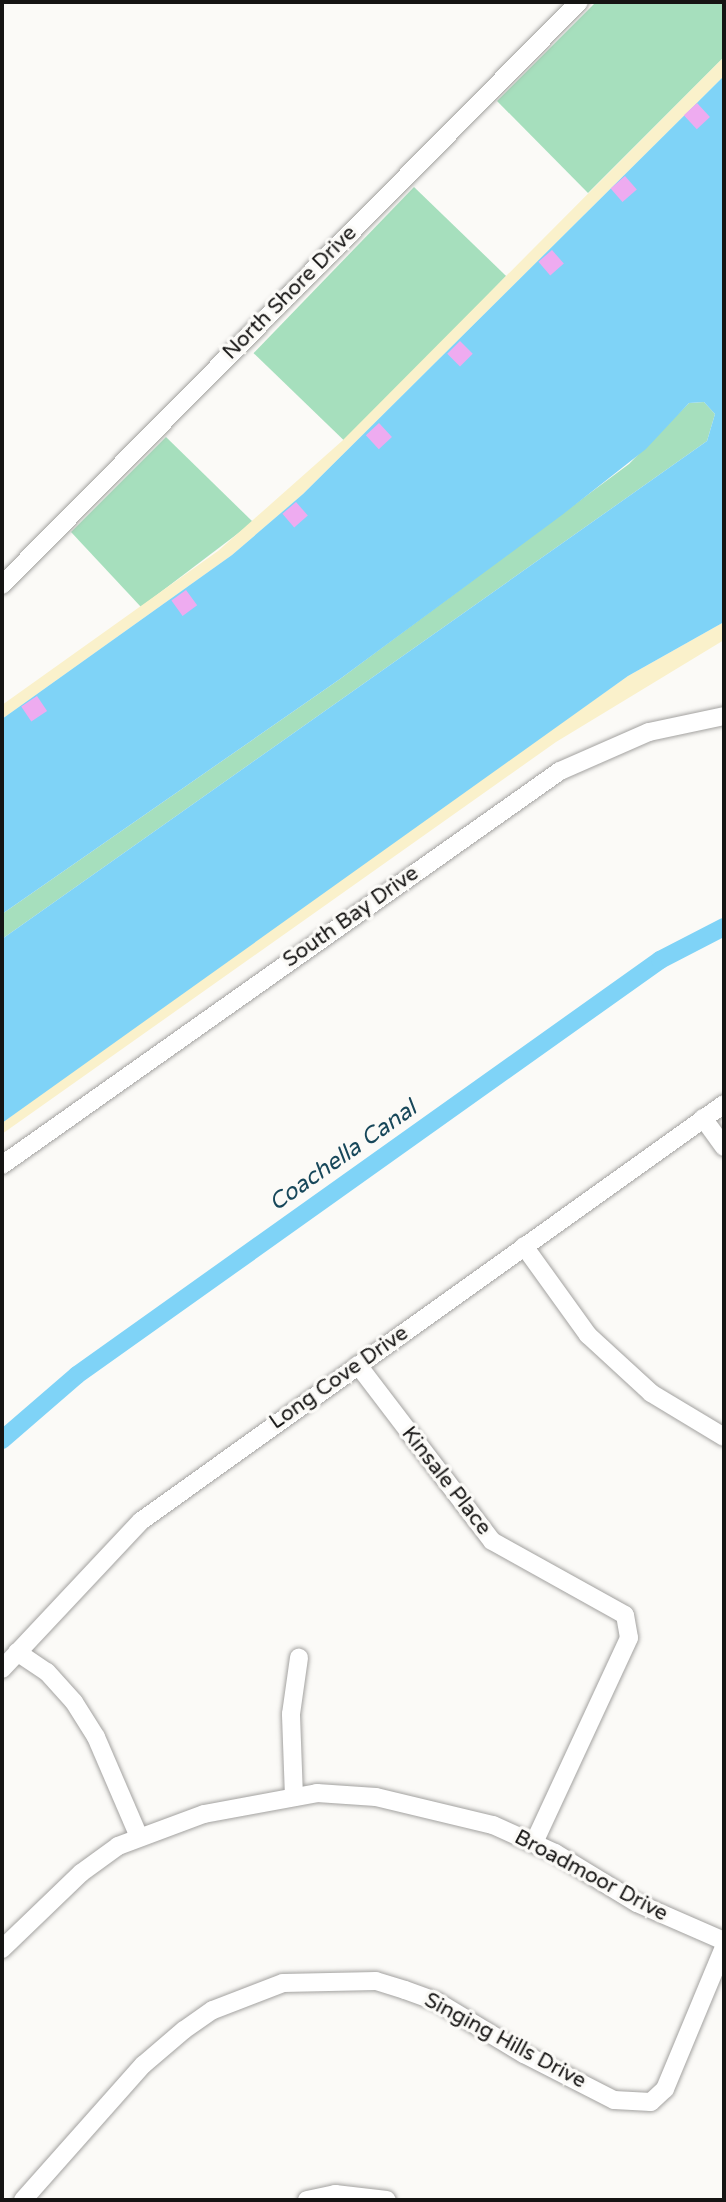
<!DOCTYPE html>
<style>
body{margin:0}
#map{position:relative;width:726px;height:2202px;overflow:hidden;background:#fbfaf7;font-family:"Varela Round",sans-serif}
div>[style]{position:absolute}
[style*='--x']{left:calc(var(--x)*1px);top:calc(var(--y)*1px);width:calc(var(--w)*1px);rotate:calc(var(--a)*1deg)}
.green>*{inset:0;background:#a6dfbd;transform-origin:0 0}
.sand>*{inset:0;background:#faf1cb}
.water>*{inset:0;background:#7fd3f7}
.canal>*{height:18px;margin:-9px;padding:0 9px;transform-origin:9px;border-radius:9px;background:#7fd3f7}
.building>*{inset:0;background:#eeabf0;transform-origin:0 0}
.roads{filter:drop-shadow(0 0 2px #a3a2a0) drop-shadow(0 0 2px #a3a2a0)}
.minor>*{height:18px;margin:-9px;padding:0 9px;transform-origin:9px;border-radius:9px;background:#fff}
span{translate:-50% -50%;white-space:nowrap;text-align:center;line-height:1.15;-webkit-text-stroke:7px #fbfaf7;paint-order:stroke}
.street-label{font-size:21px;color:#151413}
.water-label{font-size:23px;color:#17475a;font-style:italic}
.frame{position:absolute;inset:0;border:4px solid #151413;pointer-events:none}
</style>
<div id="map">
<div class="green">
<i style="clip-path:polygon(596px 2px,724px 2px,724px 57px,588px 193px,497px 101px)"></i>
<i style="left:414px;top:187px;width:128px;height:231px;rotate:44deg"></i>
<i style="clip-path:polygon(704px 402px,715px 414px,707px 441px,2px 939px,2px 914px,340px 679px,629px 464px,689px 403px)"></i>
<i style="clip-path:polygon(166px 437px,253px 522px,141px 607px,71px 532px)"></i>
</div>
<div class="sand">
<i style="clip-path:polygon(724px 57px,724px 76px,303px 494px,232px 555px,2px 719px,2px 705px,218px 551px,342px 441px)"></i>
<i style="clip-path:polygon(724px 622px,724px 640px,556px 742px,2px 1134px,2px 1123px,23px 1107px,237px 951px,628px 676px)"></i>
</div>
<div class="water">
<i style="clip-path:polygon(724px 76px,724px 622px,628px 676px,2px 1123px,2px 939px,707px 441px,715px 414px,704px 402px,689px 403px,646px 449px,562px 515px,340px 679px,2px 914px,2px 719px,232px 555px,303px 494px)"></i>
</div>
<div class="canal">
<i style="--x:2;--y:1440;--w:99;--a:-40.9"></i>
<i style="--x:77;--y:1375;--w:716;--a:-35.44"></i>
<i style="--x:660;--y:960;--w:72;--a:-27.3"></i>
</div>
<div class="building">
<i style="left:697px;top:103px;width:19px;height:18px;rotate:47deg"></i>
<i style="left:625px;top:176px;width:18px;height:19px;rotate:49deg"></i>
<i style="left:552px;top:250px;width:18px;height:18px;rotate:49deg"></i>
<i style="left:460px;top:341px;width:18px;height:18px;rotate:45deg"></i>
<i style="left:379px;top:423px;width:19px;height:18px;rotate:47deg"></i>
<i style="left:296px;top:502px;width:18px;height:18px;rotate:49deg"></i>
<i style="left:186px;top:590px;width:19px;height:18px;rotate:54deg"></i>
<i style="left:37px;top:696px;width:18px;height:19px;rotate:56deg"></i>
</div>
<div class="roads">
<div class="minor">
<i style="--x:2;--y:585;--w:820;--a:-45.3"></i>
<i style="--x:703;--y:1118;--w:36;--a:54"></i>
<i style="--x:2;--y:1165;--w:683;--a:-35.23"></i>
<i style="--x:560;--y:771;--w:97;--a:-23.7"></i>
<i style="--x:649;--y:732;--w:77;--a:-12"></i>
<i style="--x:524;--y:1246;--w:110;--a:54.3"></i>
<i style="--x:588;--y:1335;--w:86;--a:42.6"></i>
<i style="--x:651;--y:1393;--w:85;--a:31.1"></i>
<i style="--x:358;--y:1365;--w:221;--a:52.7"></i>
<i style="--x:492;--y:1541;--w:152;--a:29.1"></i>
<i style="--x:625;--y:1615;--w:23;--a:80"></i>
<i style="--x:629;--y:1638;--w:226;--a:114.9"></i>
<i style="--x:17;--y:1652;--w:36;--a:34"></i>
<i style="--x:47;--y:1672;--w:40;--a:48"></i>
<i style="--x:74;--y:1702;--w:41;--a:57.8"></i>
<i style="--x:96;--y:1737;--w:109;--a:66.7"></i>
<i style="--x:2;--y:1669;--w:203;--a:-46.8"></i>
<i style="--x:141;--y:1521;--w:717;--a:-35.57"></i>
<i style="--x:294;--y:1797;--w:83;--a:-92.1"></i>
<i style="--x:291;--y:1714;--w:57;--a:-81.9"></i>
<i style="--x:2;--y:1949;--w:110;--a:-43.9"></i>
<i style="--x:81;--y:1873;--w:46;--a:-36.1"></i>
<i style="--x:118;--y:1846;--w:92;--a:-20.4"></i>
<i style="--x:204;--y:1814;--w:115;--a:-10.5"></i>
<i style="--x:317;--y:1793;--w:59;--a:3.9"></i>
<i style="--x:376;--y:1797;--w:120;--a:13.5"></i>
<i style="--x:493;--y:1825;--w:68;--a:24.3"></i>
<i style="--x:555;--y:1853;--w:96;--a:31.4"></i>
<i style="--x:637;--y:1903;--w:95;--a:23.6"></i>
<i style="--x:23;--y:2200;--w:181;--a:-48.4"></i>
<i style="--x:143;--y:2065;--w:54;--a:-40.5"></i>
<i style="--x:184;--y:2030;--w:35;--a:-35"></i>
<i style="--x:213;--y:2010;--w:75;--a:-21.1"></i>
<i style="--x:283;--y:1983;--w:93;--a:-1.2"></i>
<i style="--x:376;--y:1981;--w:30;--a:17"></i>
<i style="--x:405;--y:1990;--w:33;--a:20"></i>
<i style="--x:436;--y:2001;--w:103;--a:31.1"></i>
<i style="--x:524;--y:2054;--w:101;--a:27.1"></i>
<i style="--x:614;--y:2100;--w:37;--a:3"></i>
<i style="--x:651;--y:2102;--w:19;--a:-43"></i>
<i style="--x:665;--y:2089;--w:154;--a:-67.4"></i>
<i style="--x:307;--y:2200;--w:29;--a:-12"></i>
<i style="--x:335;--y:2194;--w:52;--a:6.6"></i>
</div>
</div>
<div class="street-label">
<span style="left:290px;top:293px;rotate:-45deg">North Shore Drive</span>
<span style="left:351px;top:917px;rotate:-35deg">South Bay Drive</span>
<span style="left:339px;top:1378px;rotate:-35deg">Long Cove Drive</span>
<span style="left:446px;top:1481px;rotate:52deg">Kinsale Place</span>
<span style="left:591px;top:1876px;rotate:28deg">Broadmoor Drive</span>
<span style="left:505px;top:2041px;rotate:28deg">Singing Hills Drive</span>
</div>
<div class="water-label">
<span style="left:343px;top:1156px;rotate:-35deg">Coachella Canal</span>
</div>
<div class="frame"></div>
</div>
